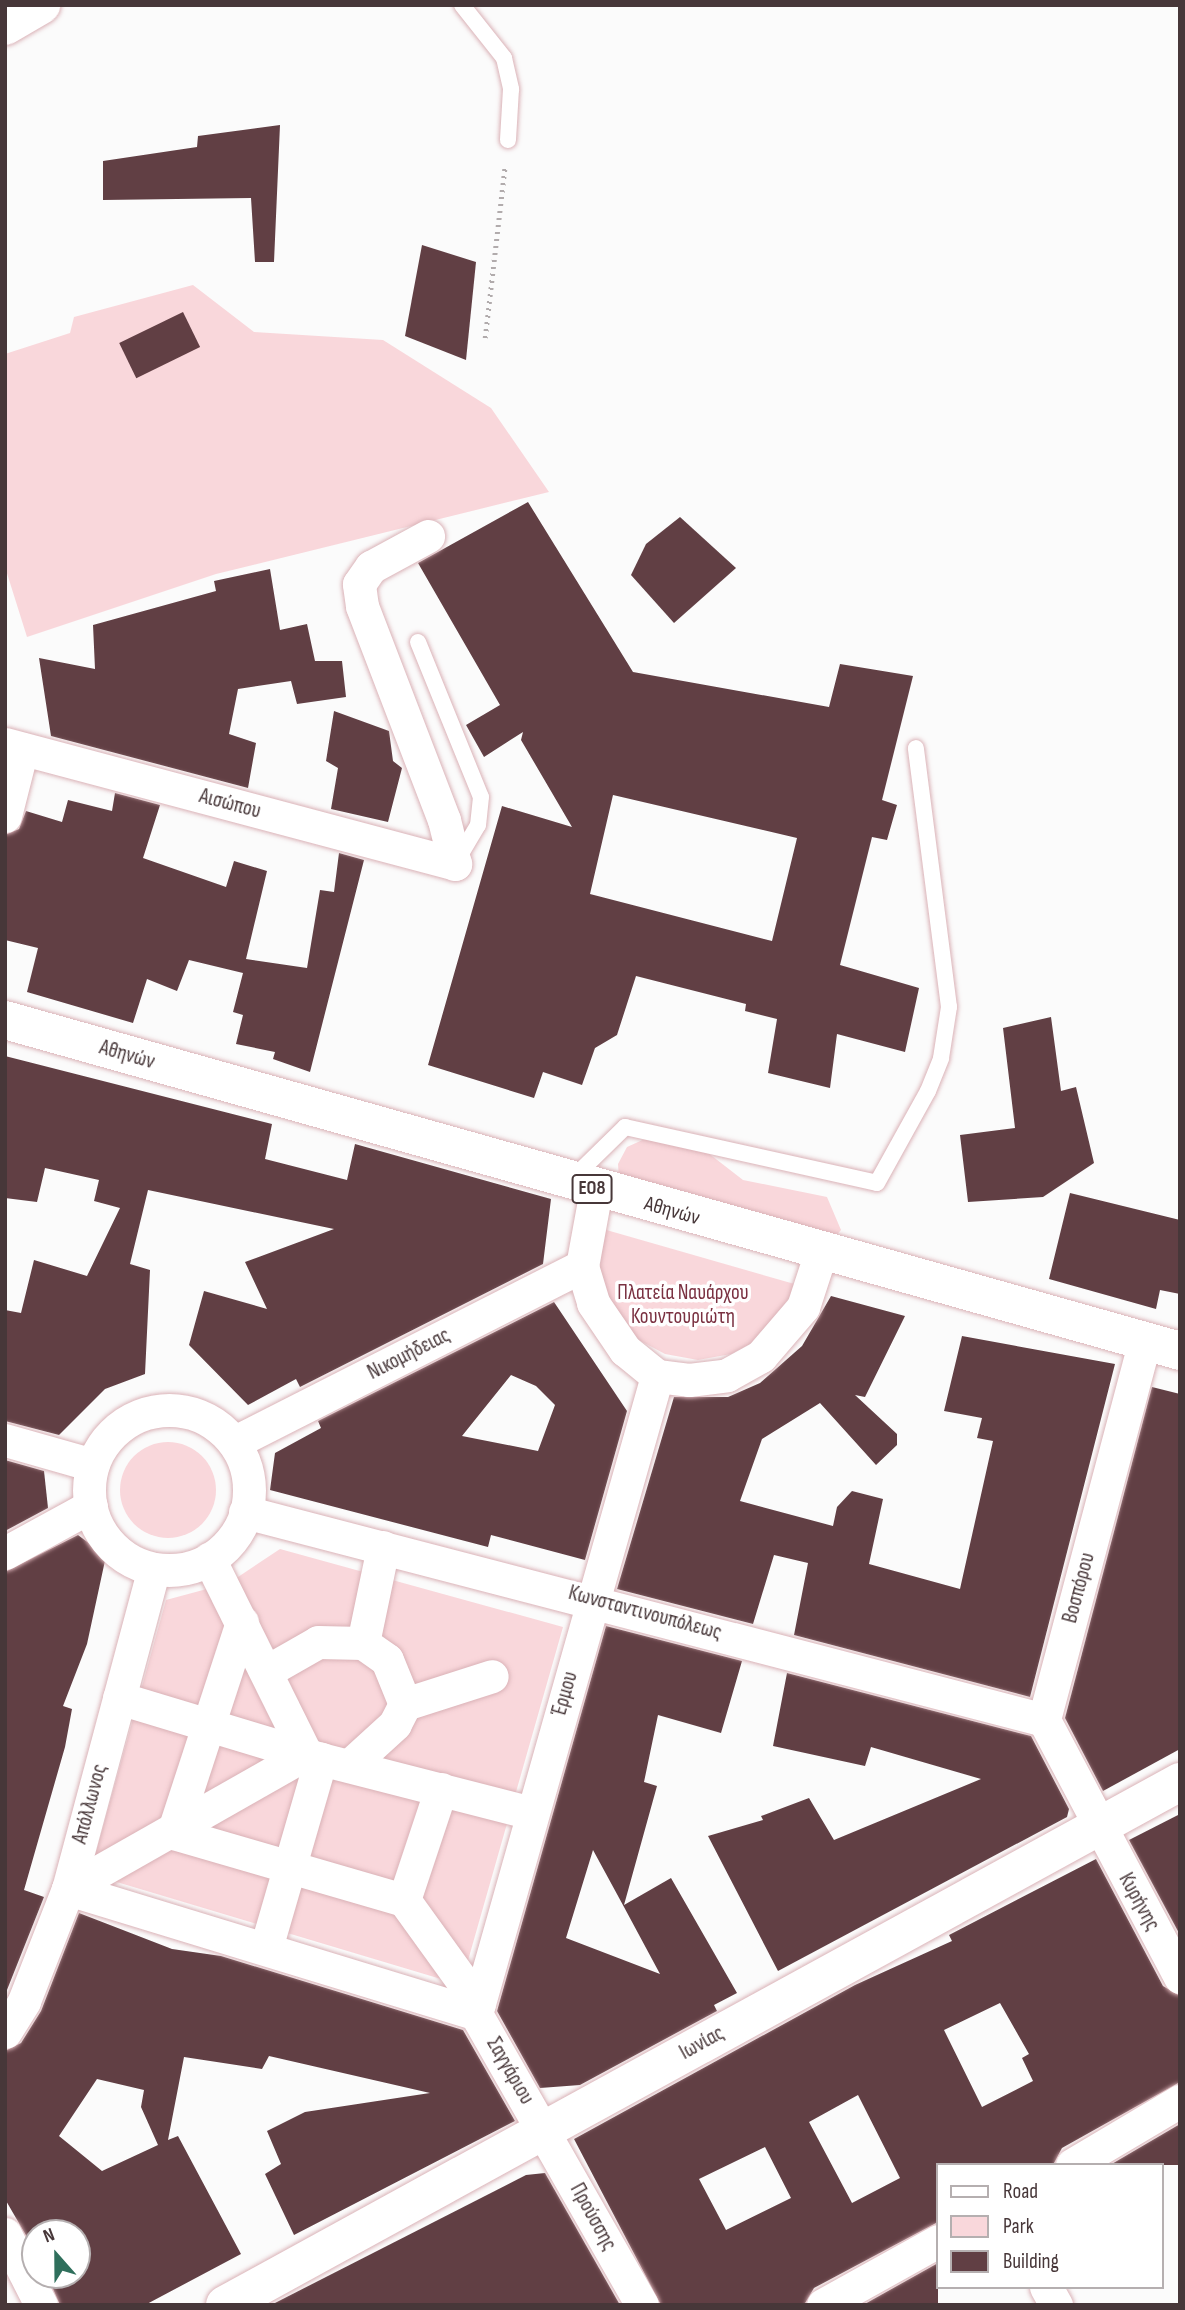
<!DOCTYPE html>
<meta charset="utf-8">
<style>
body{margin:0}
#map{position:relative;width:1185px;height:2310px;overflow:hidden;background:#fbfbfb;font-family:"Sofia Sans Condensed",sans-serif}
div>[style]{position:absolute}
[style*='--x']{left:calc(var(--x)*1px);top:calc(var(--y)*1px);width:calc(var(--w)*1px);rotate:calc(var(--a)*1deg)}
.green>*{inset:0;background:#f9d7db}
.round{border-radius:50%}
.building>*{inset:0;background:#613f44;transform-origin:0 0}
.path>*{height:4.5px;margin-top:-2.25px;transform-origin:0;background:repeating-linear-gradient(90deg,#b1abac 0 2px,transparent 0 7px)}
.roads{filter:drop-shadow(0 0 2px #dab2b7) drop-shadow(0 0 2px #dab2b7)}
.lane>*{height:16px;margin:-8px;padding:0 8px;transform-origin:8px;border-radius:8px;background:#fff}
.street>*{height:33px;margin:-16.5px;padding:0 16.5px;transform-origin:16.5px;border-radius:16.5px;background:#fff}
.street>.ring{margin:-16.5px;padding:0;box-sizing:content-box;background:none;border:33px solid #fff;border-radius:50%}
.secondary>*{height:38px;margin:-19px;padding:0 19px;transform-origin:19px;border-radius:19px;background:#fff}
.primary>*{height:38px;margin:-19px;padding:0 19px;transform-origin:19px;border-radius:19px;background:#fff}
span{translate:-50% -50%;white-space:nowrap;text-align:center;line-height:1.15;-webkit-text-stroke:7px #fff;paint-order:stroke}
.shield-label span{padding:2px 5px;background:#fff;border:2px solid;border-radius:5px;-webkit-text-stroke-width:0}
.shield-label{font-size:19px;color:#473739;font-weight:700}
.street-label{font-size:21px;color:#473739}
.park-label{font-size:21px;color:#7a3141}
.frame{position:absolute;inset:0;border:7px solid #473739;pointer-events:none}
.legend{position:absolute;left:936px;top:2163px;width:228px;height:126px;box-sizing:border-box;background:#fff;border:2px solid #b5afb0;margin:0;padding:9px 12px;list-style:none;font-size:21px;color:#473739}
.legend li{display:flex;align-items:center;gap:14px;height:35px}
.legend b{width:35px;border:2px solid #b5afb0}
.north{position:absolute;left:21px;top:2219px;width:70px;height:70px;box-sizing:border-box;background:#fff;border:2px solid #b5afb0;border-radius:50%;rotate:339deg;font-size:19px;font-weight:700;line-height:28px;text-align:center;color:#473739}
.north::after{content:'';display:block;margin:auto;width:24px;height:32px;background:#2f6f5c;clip-path:polygon(50% 0,100% 100%,50% 72%,0 100%)}
</style>
<div id="map">
<div class="green">
<i style="clip-path:polygon(193px 285px,254px 332px,383px 340px,491px 408px,549px 492px,216px 574px,27px 637px,5px 567px,5px 354px,70px 333px,74px 317px)"></i>
<i style="clip-path:polygon(647px 1138px,694px 1142px,743px 1180px,827px 1197px,841px 1230px,833px 1239px,619px 1179px,618px 1164px,627px 1147px)"></i>
<i style="clip-path:polygon(603px 1229px,798px 1285px,760px 1339px,731px 1354px,698px 1360px,665px 1354px,635px 1338px,612px 1312px,599px 1281px)"></i>
<i class="round" style="left:120px;top:1442px;width:96px;height:96px"></i>
<i style="clip-path:polygon(280px 1549px,563px 1627px,461px 1985px,90px 1874px,166px 1600px,229px 1583px)"></i>
</div>
<div class="building">
<i style="clip-path:polygon(280px 125px,274px 262px,255px 262px,251px 198px,103px 200px,103px 161px,197px 147px,198px 136px)"></i>
<i style="clip-path:polygon(422px 245px,476px 262px,466px 360px,405px 336px)"></i>
<i style="left:183px;top:312px;width:39px;height:71px;rotate:64deg"></i>
<i style="clip-path:polygon(evenodd,528px 502px,633px 672px,829px 707px,840px 664px,913px 676px,882px 800px,897px 805px,887px 840px,872px 837px,840px 965px,919px 988px,905px 1052px,837px 1034px,830px 1088px,768px 1073px,777px 1019px,745px 1011px,746px 1004px,636px 976px,617px 1035px,595px 1048px,582px 1085px,543px 1072px,534px 1098px,428px 1065px,502px 806px,572px 827px,521px 740px,523px 732px,484px 757px,466px 725px,500px 705px,418px 563px,528px 502px,613px 795px,797px 838px,772px 941px,590px 894px,613px 795px)"></i>
<i style="clip-path:polygon(680px 517px,736px 568px,674px 623px,631px 575px,646px 544px)"></i>
<i style="clip-path:polygon(270px 569px,280px 630px,307px 624px,315px 661px,342px 661px,346px 697px,297px 704px,291px 681px,238px 689px,229px 734px,256px 743px,248px 788px,51px 736px,39px 658px,95px 669px,93px 625px,216px 591px,214px 581px)"></i>
<i style="clip-path:polygon(334px 711px,389px 731px,393px 761px,402px 768px,388px 822px,331px 809px,338px 768px,326px 761px)"></i>
<i style="clip-path:polygon(115px 793px,160px 805px,143px 858px,226px 887px,234px 861px,267px 871px,246px 959px,307px 968px,320px 890px,334px 892px,339px 853px,364px 860px,310px 1072px,273px 1059px,275px 1052px,236px 1044px,243px 1015px,233px 1012px,243px 973px,189px 960px,177px 991px,147px 979px,133px 1023px,27px 992px,38px 948px,5px 940px,5px 835px,19px 829px,26px 811px,62px 822px,68px 800px,112px 811px)"></i>
<i style="clip-path:polygon(1051px 1017px,1061px 1091px,1076px 1087px,1094px 1163px,1043px 1197px,968px 1202px,960px 1135px,1015px 1128px,1003px 1028px)"></i>
<i style="clip-path:polygon(5px 1056px,272px 1124px,265px 1159px,347px 1180px,355px 1144px,551px 1199px,543px 1264px,300px 1387px,296px 1379px,248px 1405px,189px 1345px,204px 1291px,267px 1309px,245px 1262px,334px 1229px,148px 1190px,130px 1264px,150px 1270px,145px 1374px,105px 1389px,59px 1435px,5px 1421px,5px 1310px,21px 1313px,34px 1260px,87px 1276px,120px 1208px,94px 1201px,99px 1180px,45px 1168px,37px 1202px,5px 1198px)"></i>
<i style="clip-path:polygon(1070px 1193px,1180px 1220px,1180px 1294px,1160px 1290px,1156px 1309px,1049px 1279px)"></i>
<i style="clip-path:polygon(831px 1296px,905px 1316px,865px 1397px,855px 1395px,897px 1434px,897px 1445px,876px 1465px,820px 1403px,762px 1439px,740px 1501px,833px 1526px,837px 1507px,852px 1491px,883px 1499px,869px 1564px,960px 1589px,993px 1441px,977px 1438px,982px 1418px,944px 1411px,962px 1336px,1115px 1364px,1030px 1697px,794px 1635px,808px 1563px,774px 1555px,753px 1624px,617px 1589px,674px 1397px,728px 1397px,760px 1383px,802px 1346px)"></i>
<i style="clip-path:polygon(evenodd,554px 1302px,627px 1411px,585px 1560px,491px 1535px,488px 1547px,270px 1490px,275px 1453px,321px 1428px,318px 1421px,554px 1302px,511px 1375px,536px 1386px,555px 1405px,538px 1451px,462px 1436px,511px 1375px)"></i>
<i style="clip-path:polygon(1152px 1387px,1180px 1394px,1180px 1749px,1103px 1791px,1065px 1718px)"></i>
<i style="clip-path:polygon(5px 1460px,44px 1471px,48px 1508px,5px 1531px)"></i>
<i style="clip-path:polygon(78px 1535px,106px 1556px,87px 1644px,63px 1706px,72px 1709px,65px 1747px,24px 1890px,44px 1897px,5px 1995px,5px 1572px)"></i>
<i style="clip-path:polygon(evenodd,606px 1626px,742px 1661px,721px 1733px,658px 1715px,644px 1782px,657px 1786px,624px 1905px,671px 1878px,737px 1993px,714px 2005px,717px 2011px,580px 2085px,540px 2088px,497px 2011px,606px 1626px,593px 1850px,624px 1907px,660px 1974px,566px 1938px,593px 1850px)"></i>
<i style="clip-path:polygon(787px 1673px,1031px 1736px,1069px 1809px,1067px 1817px,778px 1971px,708px 1836px,763px 1820px,761px 1816px,809px 1798px,834px 1840px,981px 1779px,871px 1747px,865px 1766px,773px 1746px)"></i>
<i style="clip-path:polygon(1180px 1814px,1180px 1935px,1129px 1840px)"></i>
<i style="clip-path:polygon(evenodd,1096px 1859px,1163px 1986px,1180px 1996px,1180px 2082px,1062px 2148px,1053px 2165px,938px 2165px,938px 2222px,814px 2288px,804px 2305px,661px 2305px,574px 2139px,855px 1985px,952px 1941px,949px 1935px,1096px 1859px,1000px 2003px,1029px 2054px,1022px 2058px,1033px 2081px,982px 2107px,944px 2030px,1000px 2003px,1096px 1859px,858px 2095px,900px 2178px,852px 2203px,809px 2122px,858px 2095px,1096px 1859px,765px 2147px,791px 2198px,726px 2230px,699px 2179px,765px 2147px)"></i>
<i style="clip-path:polygon(evenodd,79px 1913px,172px 1949px,221px 1956px,463px 2030px,515px 2121px,294px 2235px,265px 2174px,281px 2164px,267px 2131px,305px 2112px,430px 2093px,269px 2056px,262px 2069px,184px 2057px,168px 2140px,178px 2136px,241px 2254px,145px 2305px,60px 2305px,47px 2275px,77px 2275px,77px 2233px,35px 2233px,35px 2251px,5px 2199px,5px 2051px,21px 2043px,41px 2011px,79px 1913px,97px 2079px,144px 2090px,141px 2107px,158px 2145px,102px 2171px,59px 2136px,97px 2079px)"></i>
<i style="clip-path:polygon(1180px 2124px,1180px 2165px,1110px 2165px)"></i>
<i style="clip-path:polygon(545px 2173px,620px 2305px,271px 2305px,526px 2175px)"></i>
<i style="clip-path:polygon(938px 2263px,938px 2305px,863px 2305px)"></i>
</div>
<div class="path">
<i style="--x:485;--y:338;--w:174;--a:-83.4"></i>
</div>
<div class="roads">
<div class="lane">
<i style="--x:462;--y:5;--w:68;--a:51.6"></i>
<i style="--x:504;--y:58;--w:32;--a:77"></i>
<i style="--x:511;--y:89;--w:51;--a:93.4"></i>
<i style="--x:418;--y:642;--w:167;--a:67.9"></i>
<i style="--x:481;--y:797;--w:28;--a:96"></i>
<i style="--x:478;--y:825;--w:43;--a:120.7"></i>
<i style="--x:573;--y:1178;--w:73;--a:-44.4"></i>
<i style="--x:625;--y:1127;--w:258;--a:12.5"></i>
<i style="--x:877;--y:1183;--w:105;--a:-61"></i>
<i style="--x:928;--y:1091;--w:35;--a:-68"></i>
<i style="--x:941;--y:1058;--w:52;--a:-81.1"></i>
<i style="--x:949;--y:1007;--w:261;--a:-97.3"></i>
</div>
<div class="street">
<i style="--x:5;--y:744;--w:466;--a:14.9"></i>
<i style="--x:455;--y:864;--w:45;--a:-104"></i>
<i style="--x:444;--y:820;--w:229;--a:-111"></i>
<i style="--x:362;--y:606;--w:22;--a:-98"></i>
<i style="--x:359;--y:584;--w:21;--a:-55"></i>
<i style="--x:371;--y:567;--w:65;--a:-28.5"></i>
<i style="--x:5;--y:816;--w:69;--a:-75.8"></i>
<i style="--x:596;--y:1190;--w:77;--a:100.4"></i>
<i style="--x:582;--y:1266;--w:39;--a:73"></i>
<i style="--x:593;--y:1303;--w:57;--a:55.8"></i>
<i style="--x:625;--y:1350;--w:41;--a:39.1"></i>
<i style="--x:657;--y:1376;--w:32;--a:7"></i>
<i style="--x:689;--y:1380;--w:38;--a:-7"></i>
<i style="--x:727;--y:1375;--w:39;--a:-29"></i>
<i style="--x:761;--y:1356;--w:65;--a:-49.4"></i>
<i style="--x:803;--y:1307;--w:58;--a:-71.9"></i>
<i style="--x:1145;--y:1340;--w:393;--a:104.9"></i>
<i style="--x:1044;--y:1720;--w:291;--a:62.1"></i>
<i class="ring" style="left:89px;top:1410px;width:127px;height:127px"></i>
<i style="--x:5;--y:1440;--w:91;--a:15.9"></i>
<i style="--x:235;--y:1442;--w:389;--a:-26.9"></i>
<i style="--x:245;--y:1512;--w:826;--a:14.59"></i>
<i style="--x:5;--y:1553;--w:98;--a:-28.7"></i>
<i style="--x:242;--y:1622;--w:222;--a:108.1"></i>
<i style="--x:173;--y:1833;--w:241;--a:16.2"></i>
<i style="--x:404;--y:1900;--w:117;--a:-71.6"></i>
<i style="--x:363;--y:1643;--w:98;--a:-78.2"></i>
<i style="--x:269;--y:1670;--w:56;--a:-29.7"></i>
<i style="--x:318;--y:1642;--w:45;--a:1.3"></i>
<i style="--x:363;--y:1643;--w:29;--a:35"></i>
<i style="--x:387;--y:1660;--w:48;--a:67.8"></i>
<i style="--x:405;--y:1704;--w:22;--a:117"></i>
<i style="--x:395;--y:1724;--w:62;--a:137.6"></i>
<i style="--x:119;--y:1698;--w:211;--a:16.8"></i>
<i style="--x:321;--y:1759;--w:218;--a:14.4"></i>
<i style="--x:405;--y:1704;--w:91;--a:-17.8"></i>
<i style="--x:68;--y:1889;--w:274;--a:-29.6"></i>
<i style="--x:306;--y:1754;--w:218;--a:-116.4"></i>
<i style="--x:68;--y:1889;--w:427;--a:17"></i>
<i style="--x:404;--y:1900;--w:128;--a:54.2"></i>
<i style="--x:266;--y:1948;--w:197;--a:-73.8"></i>
<i style="--x:476;--y:2014;--w:663;--a:-74.16"></i>
<i style="--x:476;--y:2014;--w:335;--a:60.3"></i>
<i style="--x:5;--y:2032;--w:36;--a:-58"></i>
<i style="--x:24;--y:2001;--w:120;--a:-68.6"></i>
<i style="--x:68;--y:1889;--w:331;--a:-75"></i>
<i style="--x:1072;--y:2165;--w:126;--a:-30.7"></i>
<i style="--x:5;--y:2234;--w:80;--a:63.1"></i>
<i style="--x:1046;--y:2287;--w:21;--a:61"></i>
<i style="--x:823;--y:2305;--w:132;--a:-29.1"></i>
</div>
<div class="secondary">
<i style="--x:5;--y:26;--w:42;--a:-30.3"></i>
<i style="--x:225;--y:2305;--w:1089;--a:-28.71"></i>
</div>
<div class="primary">
<i style="--x:5;--y:1020;--w:1221;--a:15.73"></i>
</div>
</div>
<div class="shield-label">
<span style="left:592px;top:1189px">ΕΟ8</span>
</div>
<div class="street-label">
<span style="left:230px;top:804px;rotate:15deg">Αισώπου</span>
<span style="left:127px;top:1055px;rotate:16deg">Αθηνών</span>
<span style="left:672px;top:1211px;rotate:16deg">Αθηνών</span>
<span style="left:409px;top:1354px;rotate:-27deg">Νικομήδειας</span>
<span style="left:1079px;top:1588px;rotate:-75deg">Βοσπόρου</span>
<span style="left:645px;top:1613px;rotate:15deg">Κωνσταντινουπόλεως</span>
<span style="left:565px;top:1694px;rotate:-74deg">Έρμου</span>
<span style="left:90px;top:1804px;rotate:-75deg">Απόλλωνος</span>
<span style="left:1139px;top:1902px;rotate:61deg">Κυρήνης</span>
<span style="left:702px;top:2043px;rotate:-29deg">Ιωνίας</span>
<span style="left:510px;top:2071px;rotate:60deg">Σαγγάριου</span>
<span style="left:593px;top:2217px;rotate:61deg">Προύσσης</span>
</div>
<div class="park-label">
<span style="left:683px;top:1305px">Πλατεία Ναυάρχου<br>Κουντουριώτη</span>
</div>
<div class="frame"></div>
<ul class="legend">
<li><b style="height:9px;background:#fff"></b>Road</li>
<li><b style="height:19px;background:#f9d7db"></b>Park</li>
<li><b style="height:19px;background:#613f44"></b>Building</li>
</ul>
<div class="north">N</div>
</div>
